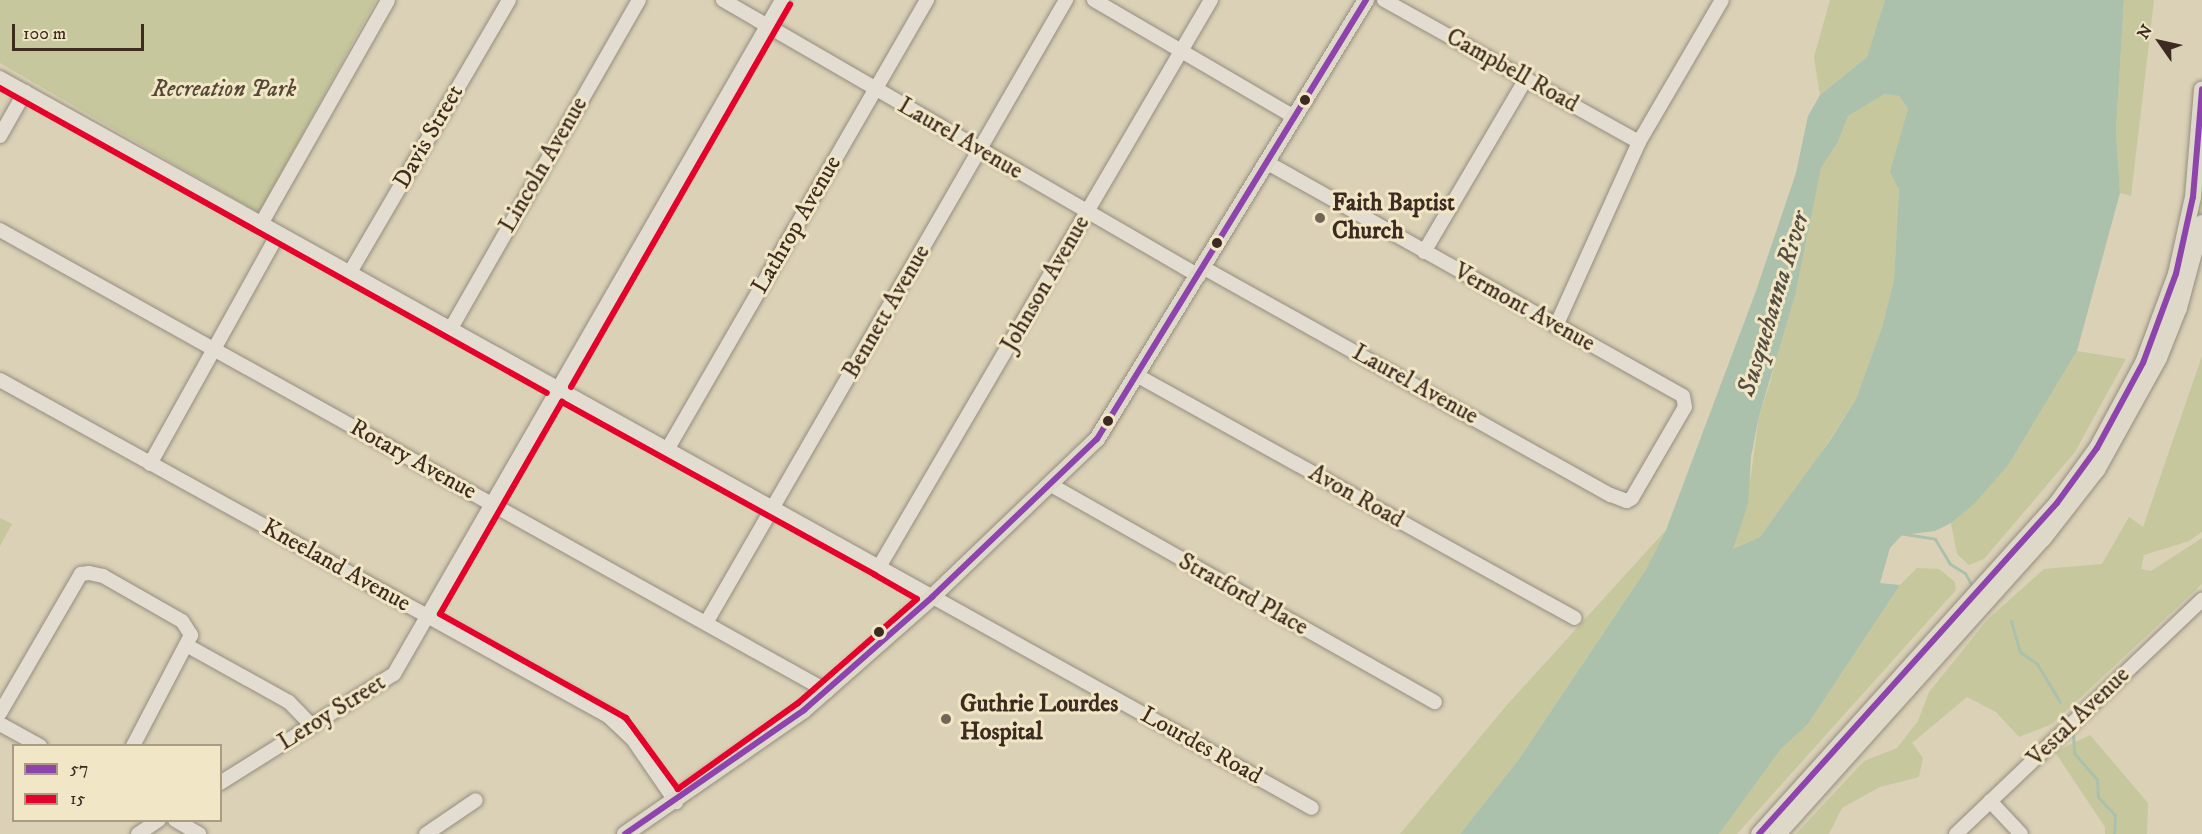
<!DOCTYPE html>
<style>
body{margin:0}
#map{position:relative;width:2202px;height:834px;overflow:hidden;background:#dad1b7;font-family:"IM FELL DW Pica",serif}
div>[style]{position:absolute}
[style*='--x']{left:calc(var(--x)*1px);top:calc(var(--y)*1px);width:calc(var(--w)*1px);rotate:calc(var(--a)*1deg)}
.green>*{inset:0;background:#c6c79d}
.water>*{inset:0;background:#abc1ac}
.stream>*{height:3px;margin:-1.5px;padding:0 1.5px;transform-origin:1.5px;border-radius:1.5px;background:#abc1ac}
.roads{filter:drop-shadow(0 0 2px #958d7e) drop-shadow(0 0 2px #958d7e)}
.minor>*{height:14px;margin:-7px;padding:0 7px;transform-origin:7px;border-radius:7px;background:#e2ddd0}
.major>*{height:16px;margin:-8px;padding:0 8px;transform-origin:8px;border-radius:8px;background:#ddd8c8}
.bus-1>*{height:6px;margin:-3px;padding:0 3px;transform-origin:3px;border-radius:3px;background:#8e44ad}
.bus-2>*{height:6px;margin:-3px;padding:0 3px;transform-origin:3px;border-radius:3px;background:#e4002b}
.dots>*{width:16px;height:16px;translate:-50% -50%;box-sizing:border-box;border:3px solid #f1e6c6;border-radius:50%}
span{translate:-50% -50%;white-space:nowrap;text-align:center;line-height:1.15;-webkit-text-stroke:6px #f1e6c6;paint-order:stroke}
.street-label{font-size:24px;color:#3d2a21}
.park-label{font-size:24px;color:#554836;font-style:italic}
.poi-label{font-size:24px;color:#3d2a21;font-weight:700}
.left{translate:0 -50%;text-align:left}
.water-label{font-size:26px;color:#544e42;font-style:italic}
.legend{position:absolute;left:12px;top:744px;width:210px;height:78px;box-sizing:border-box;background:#f1e6c6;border:2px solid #a99b84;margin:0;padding:8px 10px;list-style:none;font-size:18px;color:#3d2a21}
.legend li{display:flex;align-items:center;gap:12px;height:30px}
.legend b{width:30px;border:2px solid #a99b84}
.north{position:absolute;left:2130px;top:12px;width:60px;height:60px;-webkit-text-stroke:4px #f1e6c6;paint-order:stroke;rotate:304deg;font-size:16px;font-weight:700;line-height:24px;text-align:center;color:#3d2a21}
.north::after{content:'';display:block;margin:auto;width:21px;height:27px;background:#3d2a21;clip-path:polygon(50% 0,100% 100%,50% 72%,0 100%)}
.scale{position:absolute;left:12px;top:24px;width:132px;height:27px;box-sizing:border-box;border:3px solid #3d2a21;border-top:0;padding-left:8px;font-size:18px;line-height:21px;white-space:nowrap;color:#3d2a21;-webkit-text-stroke:4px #f1e6c6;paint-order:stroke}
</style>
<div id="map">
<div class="green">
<i style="clip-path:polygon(0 0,376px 0,259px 213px,0 63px)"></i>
<i style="clip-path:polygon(1830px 0,1885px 0,1867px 57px,1820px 95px,1814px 57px)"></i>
<i style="clip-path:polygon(2124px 0,2154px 0,2131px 196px,2120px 193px,2116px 130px)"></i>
<i style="clip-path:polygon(1885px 94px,1899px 96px,1908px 109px,1902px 134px,1894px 280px,1882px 327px,1856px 399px,1805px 478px,1760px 537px,1733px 549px,1751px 475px,1759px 416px,1770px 383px,1821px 168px,1838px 142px,1848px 116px)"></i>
<i style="clip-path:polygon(2077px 351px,2126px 359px,2075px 452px,1984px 559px,1969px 565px,1957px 554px,1951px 523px,2009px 464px)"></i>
<i style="clip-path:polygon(2202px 356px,2202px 532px,2189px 541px,2144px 555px,2141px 569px,2151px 571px,2202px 538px,2202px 584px,2052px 724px,2019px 737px,1996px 712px,1967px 697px,1912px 743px,1923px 758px,1919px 777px,1880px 787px,1842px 808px,1829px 834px,1796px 834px,1864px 761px,1897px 748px,1918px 721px,1929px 692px,1988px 619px,2044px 569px,2102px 564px,2129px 517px,2143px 527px)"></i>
<i style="clip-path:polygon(0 518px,12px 524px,0 546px)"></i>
<i style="clip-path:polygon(1666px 530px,1645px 571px,1519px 759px,1460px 834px,1400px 834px,1506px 706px)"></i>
<i style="clip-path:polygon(1917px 568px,1939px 569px,1955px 582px,1956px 590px,1737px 834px,1719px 834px,1781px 749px,1808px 724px,1900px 585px)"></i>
<i style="clip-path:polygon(2090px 735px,2148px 803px,2147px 834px,2105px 834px,2105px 827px,2055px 752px)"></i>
</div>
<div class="water">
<i style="clip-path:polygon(evenodd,1885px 0,2124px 0,2116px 130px,2120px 193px,2077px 351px,2009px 464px,1974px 504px,1951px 523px,1935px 531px,1902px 535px,1890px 548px,1880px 583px,1900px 585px,1808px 724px,1781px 749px,1719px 834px,1460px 834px,1519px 759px,1645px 571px,1666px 530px,1756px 291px,1796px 173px,1808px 116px,1820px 95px,1867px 57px,1885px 0,1885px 94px,1899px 96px,1908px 109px,1890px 172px,1899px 189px,1894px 280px,1882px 327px,1856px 399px,1829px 442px,1760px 537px,1733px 549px,1748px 504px,1751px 457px,1759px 416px,1795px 295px,1821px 168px,1838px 142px,1848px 116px,1885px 94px)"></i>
</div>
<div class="stream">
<i style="--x:1899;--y:533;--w:36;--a:9"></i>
<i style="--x:1935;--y:539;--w:29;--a:59"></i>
<i style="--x:1950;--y:564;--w:17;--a:31"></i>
<i style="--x:1965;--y:573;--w:13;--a:61"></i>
<i style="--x:2011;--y:621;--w:32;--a:74"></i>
<i style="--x:2020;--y:652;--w:21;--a:35"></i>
<i style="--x:2037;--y:664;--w:44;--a:58.8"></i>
<i style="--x:2073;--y:733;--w:20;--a:87"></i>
<i style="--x:2074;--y:753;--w:35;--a:49"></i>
<i style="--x:2097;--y:779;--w:18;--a:87"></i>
<i style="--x:2098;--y:797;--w:25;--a:47"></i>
<i style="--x:2115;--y:815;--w:19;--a:93"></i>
</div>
<div class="roads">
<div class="minor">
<i style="--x:723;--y:0;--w:550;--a:30.11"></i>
<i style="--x:1094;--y:0;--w:232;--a:30.3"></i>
<i style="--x:1384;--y:0;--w:292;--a:29.1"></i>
<i style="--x:0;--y:78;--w:1501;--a:29.09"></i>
<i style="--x:0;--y:136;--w:51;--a:-60.4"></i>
<i style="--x:261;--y:224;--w:257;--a:-60.4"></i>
<i style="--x:0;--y:230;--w:947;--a:29.14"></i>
<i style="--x:1424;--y:252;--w:201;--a:-59.5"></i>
<i style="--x:1204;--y:268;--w:466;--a:29.2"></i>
<i style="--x:1611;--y:495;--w:17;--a:21"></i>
<i style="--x:1627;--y:501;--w:6;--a:-31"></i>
<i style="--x:1632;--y:498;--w:105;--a:-59.8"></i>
<i style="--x:1685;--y:407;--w:11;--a:-100"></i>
<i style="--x:1683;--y:396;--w:477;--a:-150.7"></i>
<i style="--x:349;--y:274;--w:317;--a:-59.7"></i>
<i style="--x:1556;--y:326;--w:202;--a:-65.7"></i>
<i style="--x:1639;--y:142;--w:164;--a:-59.7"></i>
<i style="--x:450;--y:330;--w:380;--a:-60.2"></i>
<i style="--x:1138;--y:376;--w:499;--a:29"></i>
<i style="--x:0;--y:380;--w:695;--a:28.93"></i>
<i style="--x:608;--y:716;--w:33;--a:43"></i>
<i style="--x:632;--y:738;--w:78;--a:55.5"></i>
<i style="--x:667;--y:450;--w:520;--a:-59.98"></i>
<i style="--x:150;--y:464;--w:263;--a:-60.9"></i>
<i style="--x:1051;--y:485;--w:441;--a:29.5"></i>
<i style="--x:879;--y:567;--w:657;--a:-59.65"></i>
<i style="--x:706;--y:623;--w:720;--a:-59.98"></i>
<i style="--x:188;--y:646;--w:115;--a:29"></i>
<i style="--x:289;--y:702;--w:33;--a:46"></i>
<i style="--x:0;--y:713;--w:161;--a:-59.8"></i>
<i style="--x:81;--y:574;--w:8;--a:-7"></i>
<i style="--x:89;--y:573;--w:14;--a:12"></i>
<i style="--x:103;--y:576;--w:91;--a:29.7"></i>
<i style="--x:182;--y:621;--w:17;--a:57"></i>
<i style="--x:191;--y:635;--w:125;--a:117.6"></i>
<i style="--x:0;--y:724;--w:46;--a:28.8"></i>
<i style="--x:220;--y:783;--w:205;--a:-32.1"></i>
<i style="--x:394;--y:674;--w:778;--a:-60.07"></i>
<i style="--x:1990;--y:801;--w:45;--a:46.8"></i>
<i style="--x:175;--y:820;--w:28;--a:30"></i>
<i style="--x:138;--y:834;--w:25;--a:-34"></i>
<i style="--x:426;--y:834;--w:60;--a:-34.2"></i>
<i style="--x:1956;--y:834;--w:340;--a:-43.6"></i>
</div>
<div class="major">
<i style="--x:625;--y:834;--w:218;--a:-34.7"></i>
<i style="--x:804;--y:710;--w:171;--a:-41.4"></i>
<i style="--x:932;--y:597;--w:228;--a:-43.8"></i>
<i style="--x:1097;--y:439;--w:515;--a:-58.5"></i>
<i style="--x:1759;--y:834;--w:445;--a:-48"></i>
<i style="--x:2057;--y:503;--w:68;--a:-54"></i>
<i style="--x:2097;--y:448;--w:97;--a:-61.6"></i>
<i style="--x:2143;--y:363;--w:95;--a:-69.7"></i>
<i style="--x:2176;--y:274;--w:79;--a:-77.6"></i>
<i style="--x:2193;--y:197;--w:108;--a:-85.2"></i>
<i style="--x:1778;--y:834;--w:397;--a:-48.1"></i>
<i style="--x:2043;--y:539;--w:88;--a:-52"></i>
<i style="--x:2097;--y:470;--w:128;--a:-61"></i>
<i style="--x:2159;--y:358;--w:54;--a:-68.2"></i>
<i style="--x:2179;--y:308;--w:88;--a:-74.9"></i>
</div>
</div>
<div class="bus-1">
<i style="--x:625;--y:834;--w:218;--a:-34.7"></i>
<i style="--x:804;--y:710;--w:171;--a:-41.4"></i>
<i style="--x:932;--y:597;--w:228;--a:-43.8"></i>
<i style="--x:1097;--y:439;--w:515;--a:-58.5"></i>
<i style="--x:1759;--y:834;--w:445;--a:-48"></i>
<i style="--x:2057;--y:503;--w:68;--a:-54"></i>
<i style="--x:2097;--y:448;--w:97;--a:-61.6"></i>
<i style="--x:2143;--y:363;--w:95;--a:-69.7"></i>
<i style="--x:2176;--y:274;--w:79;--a:-77.6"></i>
<i style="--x:2193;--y:197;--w:108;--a:-85.2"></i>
</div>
<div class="bus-2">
<i style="--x:0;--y:88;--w:626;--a:29.14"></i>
<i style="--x:571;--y:387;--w:441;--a:-60.2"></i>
<i style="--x:562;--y:402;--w:358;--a:28.9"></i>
<i style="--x:875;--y:575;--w:48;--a:29.7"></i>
<i style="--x:917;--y:599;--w:158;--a:138.8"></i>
<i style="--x:798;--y:703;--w:148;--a:144.4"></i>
<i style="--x:678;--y:789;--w:88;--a:-126.2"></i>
<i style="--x:626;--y:718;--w:213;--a:-150.8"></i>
<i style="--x:440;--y:614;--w:245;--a:-60.1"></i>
</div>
<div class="dots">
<i style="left:1305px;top:100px;background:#3d2a21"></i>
<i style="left:1320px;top:218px;background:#746456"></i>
<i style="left:1217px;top:243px;background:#3d2a21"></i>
<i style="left:1108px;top:421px;background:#3d2a21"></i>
<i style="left:879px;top:632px;background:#3d2a21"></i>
<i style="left:946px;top:719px;background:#746456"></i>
</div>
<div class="street-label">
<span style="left:1512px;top:71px;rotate:29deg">Campbell Road</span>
<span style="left:429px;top:137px;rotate:-60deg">Davis Street</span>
<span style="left:960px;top:139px;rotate:30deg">Laurel Avenue</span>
<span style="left:544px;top:165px;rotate:-60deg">Lincoln Avenue</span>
<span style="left:797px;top:225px;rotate:-60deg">Lathrop Avenue</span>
<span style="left:1046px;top:284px;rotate:-60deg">Johnson Avenue</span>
<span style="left:1524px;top:308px;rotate:29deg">Vermont Avenue</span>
<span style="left:887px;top:312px;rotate:-60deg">Bennett Avenue</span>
<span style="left:1415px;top:385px;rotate:29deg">Laurel Avenue</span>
<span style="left:413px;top:460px;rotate:29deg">Rotary Avenue</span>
<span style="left:1356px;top:497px;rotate:29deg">Avon Road</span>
<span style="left:336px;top:566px;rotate:29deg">Kneeland Avenue</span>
<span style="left:1243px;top:595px;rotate:29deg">Stratford Place</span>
<span style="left:332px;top:713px;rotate:-32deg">Leroy Street</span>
<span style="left:2079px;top:717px;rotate:-44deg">Vestal Avenue</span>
<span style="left:1201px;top:746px;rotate:29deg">Lourdes Road</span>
</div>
<div class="park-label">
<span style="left:224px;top:90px">Recreation Park</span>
</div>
<div class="poi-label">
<span class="left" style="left:1332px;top:218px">Faith Baptist<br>Church</span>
<span class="left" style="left:960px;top:719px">Guthrie Lourdes<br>Hospital</span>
</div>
<div class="water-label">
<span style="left:1774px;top:304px;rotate:-73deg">Susquehanna River</span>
</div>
<ul class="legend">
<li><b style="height:8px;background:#8e44ad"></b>57</li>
<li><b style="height:8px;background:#e4002b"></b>15</li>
</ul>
<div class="north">N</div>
<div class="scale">100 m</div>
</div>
